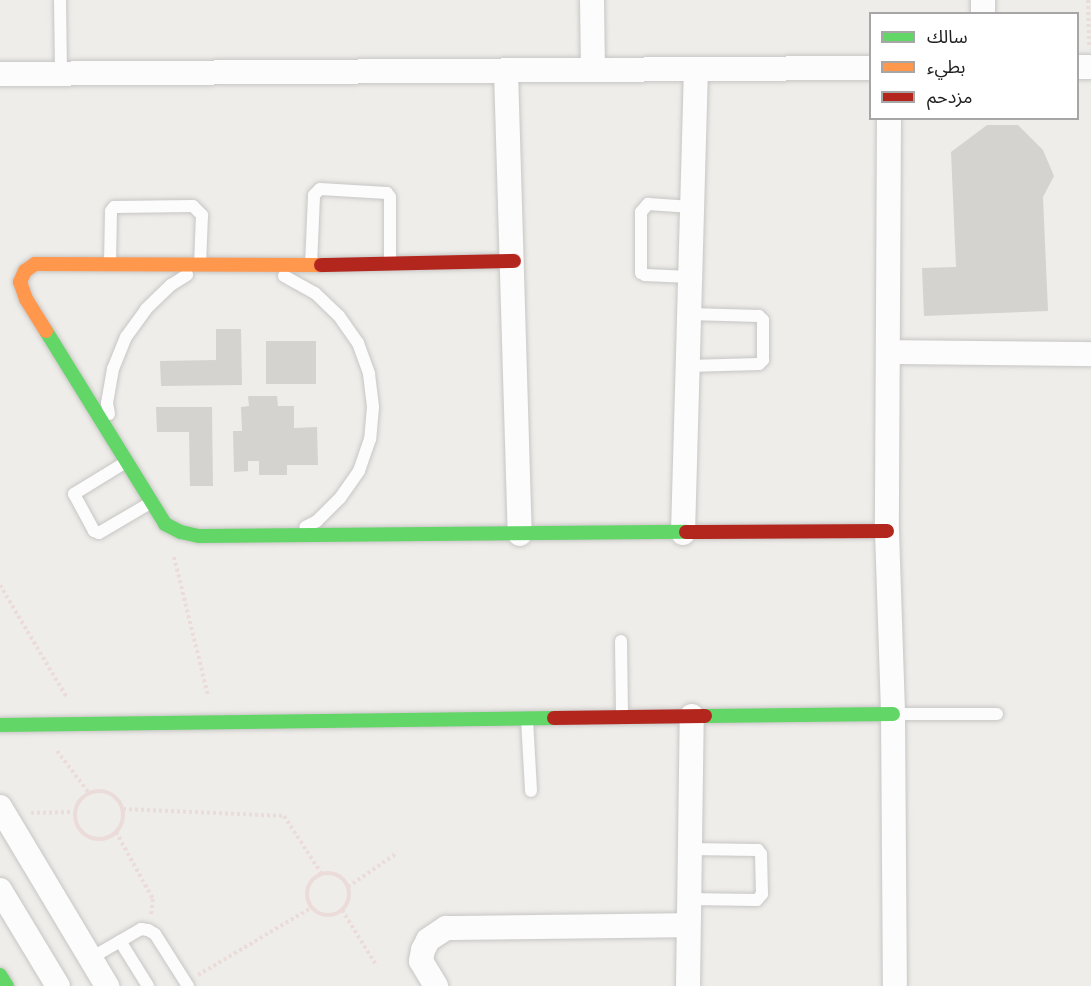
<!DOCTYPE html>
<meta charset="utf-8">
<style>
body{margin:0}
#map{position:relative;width:1091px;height:986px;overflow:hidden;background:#eeede9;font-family:Cabin,"Noto Sans Arabic",sans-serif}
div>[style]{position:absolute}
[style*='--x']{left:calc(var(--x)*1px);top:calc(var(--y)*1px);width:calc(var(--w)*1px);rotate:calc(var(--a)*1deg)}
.building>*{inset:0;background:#d5d3d0;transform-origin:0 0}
.path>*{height:4px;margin-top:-2px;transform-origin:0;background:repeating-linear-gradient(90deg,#ecdcd9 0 3px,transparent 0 6px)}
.path>.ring{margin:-2px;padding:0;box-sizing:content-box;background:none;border:4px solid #ecdcd9;border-radius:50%}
.roads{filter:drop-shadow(0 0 2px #c7c6c5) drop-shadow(0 0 2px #c7c6c5)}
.lane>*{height:12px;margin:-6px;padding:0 6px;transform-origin:6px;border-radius:6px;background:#fcfcfc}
.street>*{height:24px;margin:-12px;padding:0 12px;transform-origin:12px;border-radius:12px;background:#fcfcfc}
.fast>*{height:14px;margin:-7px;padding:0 7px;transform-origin:7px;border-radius:7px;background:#63d668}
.slow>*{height:14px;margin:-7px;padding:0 7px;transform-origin:7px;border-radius:7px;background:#ff974d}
.jam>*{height:14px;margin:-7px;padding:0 7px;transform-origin:7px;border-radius:7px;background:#b3261e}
span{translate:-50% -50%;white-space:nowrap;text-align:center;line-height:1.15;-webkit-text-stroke:4.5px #fff;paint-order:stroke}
.legend{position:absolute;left:869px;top:12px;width:210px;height:108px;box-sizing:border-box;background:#fff;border:2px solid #a6a6a6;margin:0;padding:8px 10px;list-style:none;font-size:18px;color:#202020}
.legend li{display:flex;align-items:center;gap:12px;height:30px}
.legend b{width:30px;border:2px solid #a6a6a6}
</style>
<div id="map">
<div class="building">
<i style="clip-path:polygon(987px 125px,1018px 125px,1043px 150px,1054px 176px,1043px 197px,1048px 311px,924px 316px,922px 268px,956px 267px,951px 152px)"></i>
<i style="clip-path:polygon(216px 329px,241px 329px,242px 385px,161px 386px,160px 361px,216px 360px)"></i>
<i style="left:266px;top:341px;width:50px;height:43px"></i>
<i style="clip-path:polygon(248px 396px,277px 396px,278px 406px,294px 406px,294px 428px,317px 427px,318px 465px,287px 465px,287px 475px,259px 475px,259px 461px,248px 461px,248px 471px,234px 472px,233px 431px,242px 431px,241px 407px,249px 406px)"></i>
<i style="clip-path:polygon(156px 407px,212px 407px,213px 486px,190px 486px,189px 432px,157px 432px)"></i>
</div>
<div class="path">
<i style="--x:1088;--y:0;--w:45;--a:88.7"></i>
<i style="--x:174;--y:557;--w:142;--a:76.2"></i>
<i style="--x:0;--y:585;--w:131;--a:59.3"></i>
<i style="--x:57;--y:751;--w:53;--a:52.7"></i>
<i class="ring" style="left:75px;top:791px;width:44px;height:44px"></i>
<i style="--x:123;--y:809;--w:161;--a:2.5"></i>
<i style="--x:284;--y:816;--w:68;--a:57"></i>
<i style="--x:31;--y:813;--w:44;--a:-1.3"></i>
<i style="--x:116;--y:832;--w:77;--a:61.1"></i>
<i style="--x:153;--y:899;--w:16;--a:97"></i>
<i class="ring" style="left:307px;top:873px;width:38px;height:38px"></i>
<i style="--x:348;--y:887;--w:60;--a:-34.8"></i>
<i style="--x:342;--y:910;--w:65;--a:58.3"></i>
<i style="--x:198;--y:975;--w:131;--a:-30.7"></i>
</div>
<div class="roads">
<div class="lane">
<i style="--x:60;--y:0;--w:74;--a:89.2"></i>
<i style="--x:110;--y:263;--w:52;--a:-88.9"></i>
<i style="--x:111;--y:211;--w:5;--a:-53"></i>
<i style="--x:114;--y:207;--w:79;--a:-0.7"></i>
<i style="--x:193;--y:206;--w:13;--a:45"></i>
<i style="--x:202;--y:215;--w:50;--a:92.3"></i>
<i style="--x:311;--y:265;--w:70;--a:-87.5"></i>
<i style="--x:314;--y:195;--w:8;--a:-45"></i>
<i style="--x:320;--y:189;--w:67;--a:3.4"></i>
<i style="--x:387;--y:193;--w:5;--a:53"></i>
<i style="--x:390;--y:197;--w:65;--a:90"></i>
<i style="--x:284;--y:276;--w:35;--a:29"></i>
<i style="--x:315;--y:293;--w:33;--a:44"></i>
<i style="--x:339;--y:316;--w:33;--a:55"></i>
<i style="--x:358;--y:343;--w:33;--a:70"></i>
<i style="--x:369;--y:374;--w:33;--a:83"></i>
<i style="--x:373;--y:407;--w:32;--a:95"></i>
<i style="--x:370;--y:439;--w:34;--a:109"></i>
<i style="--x:359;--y:471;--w:33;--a:125"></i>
<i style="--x:340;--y:498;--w:33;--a:135"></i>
<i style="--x:317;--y:521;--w:13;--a:153"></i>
<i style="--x:690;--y:277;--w:45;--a:-177.5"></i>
<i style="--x:645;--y:275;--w:4;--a:-153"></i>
<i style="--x:641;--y:273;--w:61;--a:-90"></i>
<i style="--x:641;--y:212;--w:11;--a:-49"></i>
<i style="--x:648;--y:204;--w:44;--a:3.9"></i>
<i style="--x:688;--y:366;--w:71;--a:-1.6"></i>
<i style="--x:759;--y:364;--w:6;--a:-45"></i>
<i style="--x:763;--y:360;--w:40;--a:-90"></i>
<i style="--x:763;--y:320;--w:6;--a:-135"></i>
<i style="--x:759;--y:316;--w:70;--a:-178.4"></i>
<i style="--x:109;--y:414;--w:11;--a:-100"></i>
<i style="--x:107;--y:403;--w:35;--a:-80"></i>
<i style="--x:113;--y:369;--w:35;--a:-68"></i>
<i style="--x:126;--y:337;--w:34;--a:-54"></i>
<i style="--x:146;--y:309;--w:35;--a:-44"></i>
<i style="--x:171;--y:285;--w:19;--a:-32"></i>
<i style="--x:126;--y:462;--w:61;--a:148.4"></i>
<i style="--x:74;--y:494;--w:42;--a:61.6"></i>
<i style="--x:94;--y:531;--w:5;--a:22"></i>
<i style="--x:99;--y:533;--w:59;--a:-30.5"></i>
<i style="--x:621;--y:641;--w:75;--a:89.2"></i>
<i style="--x:894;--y:714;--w:103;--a:0"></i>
<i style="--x:527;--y:719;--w:72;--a:86.8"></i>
<i style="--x:688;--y:899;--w:69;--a:0.8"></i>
<i style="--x:757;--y:900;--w:8;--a:-50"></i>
<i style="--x:762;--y:894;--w:40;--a:-91.4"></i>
<i style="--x:761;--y:854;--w:5;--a:-127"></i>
<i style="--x:758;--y:850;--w:69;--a:-179.2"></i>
<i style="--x:120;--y:941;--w:53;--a:58.1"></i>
<i style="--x:91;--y:958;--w:58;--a:-30.1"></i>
<i style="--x:141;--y:929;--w:7;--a:8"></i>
<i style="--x:148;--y:930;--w:8;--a:30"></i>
<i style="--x:155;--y:934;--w:62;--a:57.6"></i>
</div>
<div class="street">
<i style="--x:592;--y:0;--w:70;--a:89.2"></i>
<i style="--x:983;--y:0;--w:14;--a:90"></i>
<i style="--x:1078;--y:67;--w:13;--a:0"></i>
<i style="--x:506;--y:71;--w:463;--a:88.3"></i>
<i style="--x:0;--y:74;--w:870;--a:-0.4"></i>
<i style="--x:889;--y:118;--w:413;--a:90.3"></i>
<i style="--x:887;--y:531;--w:183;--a:88.1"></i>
<i style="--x:893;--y:714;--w:272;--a:89.6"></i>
<i style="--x:889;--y:352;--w:202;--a:0.6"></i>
<i style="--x:683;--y:533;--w:464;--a:-88.4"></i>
<i style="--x:0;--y:807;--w:209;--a:59.1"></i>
<i style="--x:0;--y:890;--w:112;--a:58.9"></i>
<i style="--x:436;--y:986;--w:29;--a:-121"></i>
<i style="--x:421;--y:961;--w:11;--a:-80"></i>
<i style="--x:423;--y:950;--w:11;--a:-63"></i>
<i style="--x:428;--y:940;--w:22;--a:-34"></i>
<i style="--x:446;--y:928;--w:242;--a:-0.7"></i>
<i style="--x:688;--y:986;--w:270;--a:-89.2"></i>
</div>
<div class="fast">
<i style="--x:46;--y:331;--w:227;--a:58.3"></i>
<i style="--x:165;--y:524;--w:18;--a:27"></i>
<i style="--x:181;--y:532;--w:18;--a:13"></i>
<i style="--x:199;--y:536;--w:487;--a:-0.5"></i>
<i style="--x:705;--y:716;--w:188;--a:-0.6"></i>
<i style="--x:0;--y:725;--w:554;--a:-0.72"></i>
<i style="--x:0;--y:975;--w:13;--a:58"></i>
</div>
<div class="slow">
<i style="--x:46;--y:331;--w:38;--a:-122"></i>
<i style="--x:26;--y:299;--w:18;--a:-109"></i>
<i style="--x:20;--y:282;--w:12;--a:-66"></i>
<i style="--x:25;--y:271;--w:12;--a:-35"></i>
<i style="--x:35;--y:264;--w:286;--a:0.2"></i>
</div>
<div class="jam">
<i style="--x:321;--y:265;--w:193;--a:-1.2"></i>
<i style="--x:686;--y:532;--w:201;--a:-0.3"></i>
<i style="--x:554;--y:718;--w:151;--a:-0.8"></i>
</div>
</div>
<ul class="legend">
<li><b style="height:8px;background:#63d668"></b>سالك</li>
<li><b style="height:8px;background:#ff974d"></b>بطيء</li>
<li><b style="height:8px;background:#b3261e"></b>مزدحم</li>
</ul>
</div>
